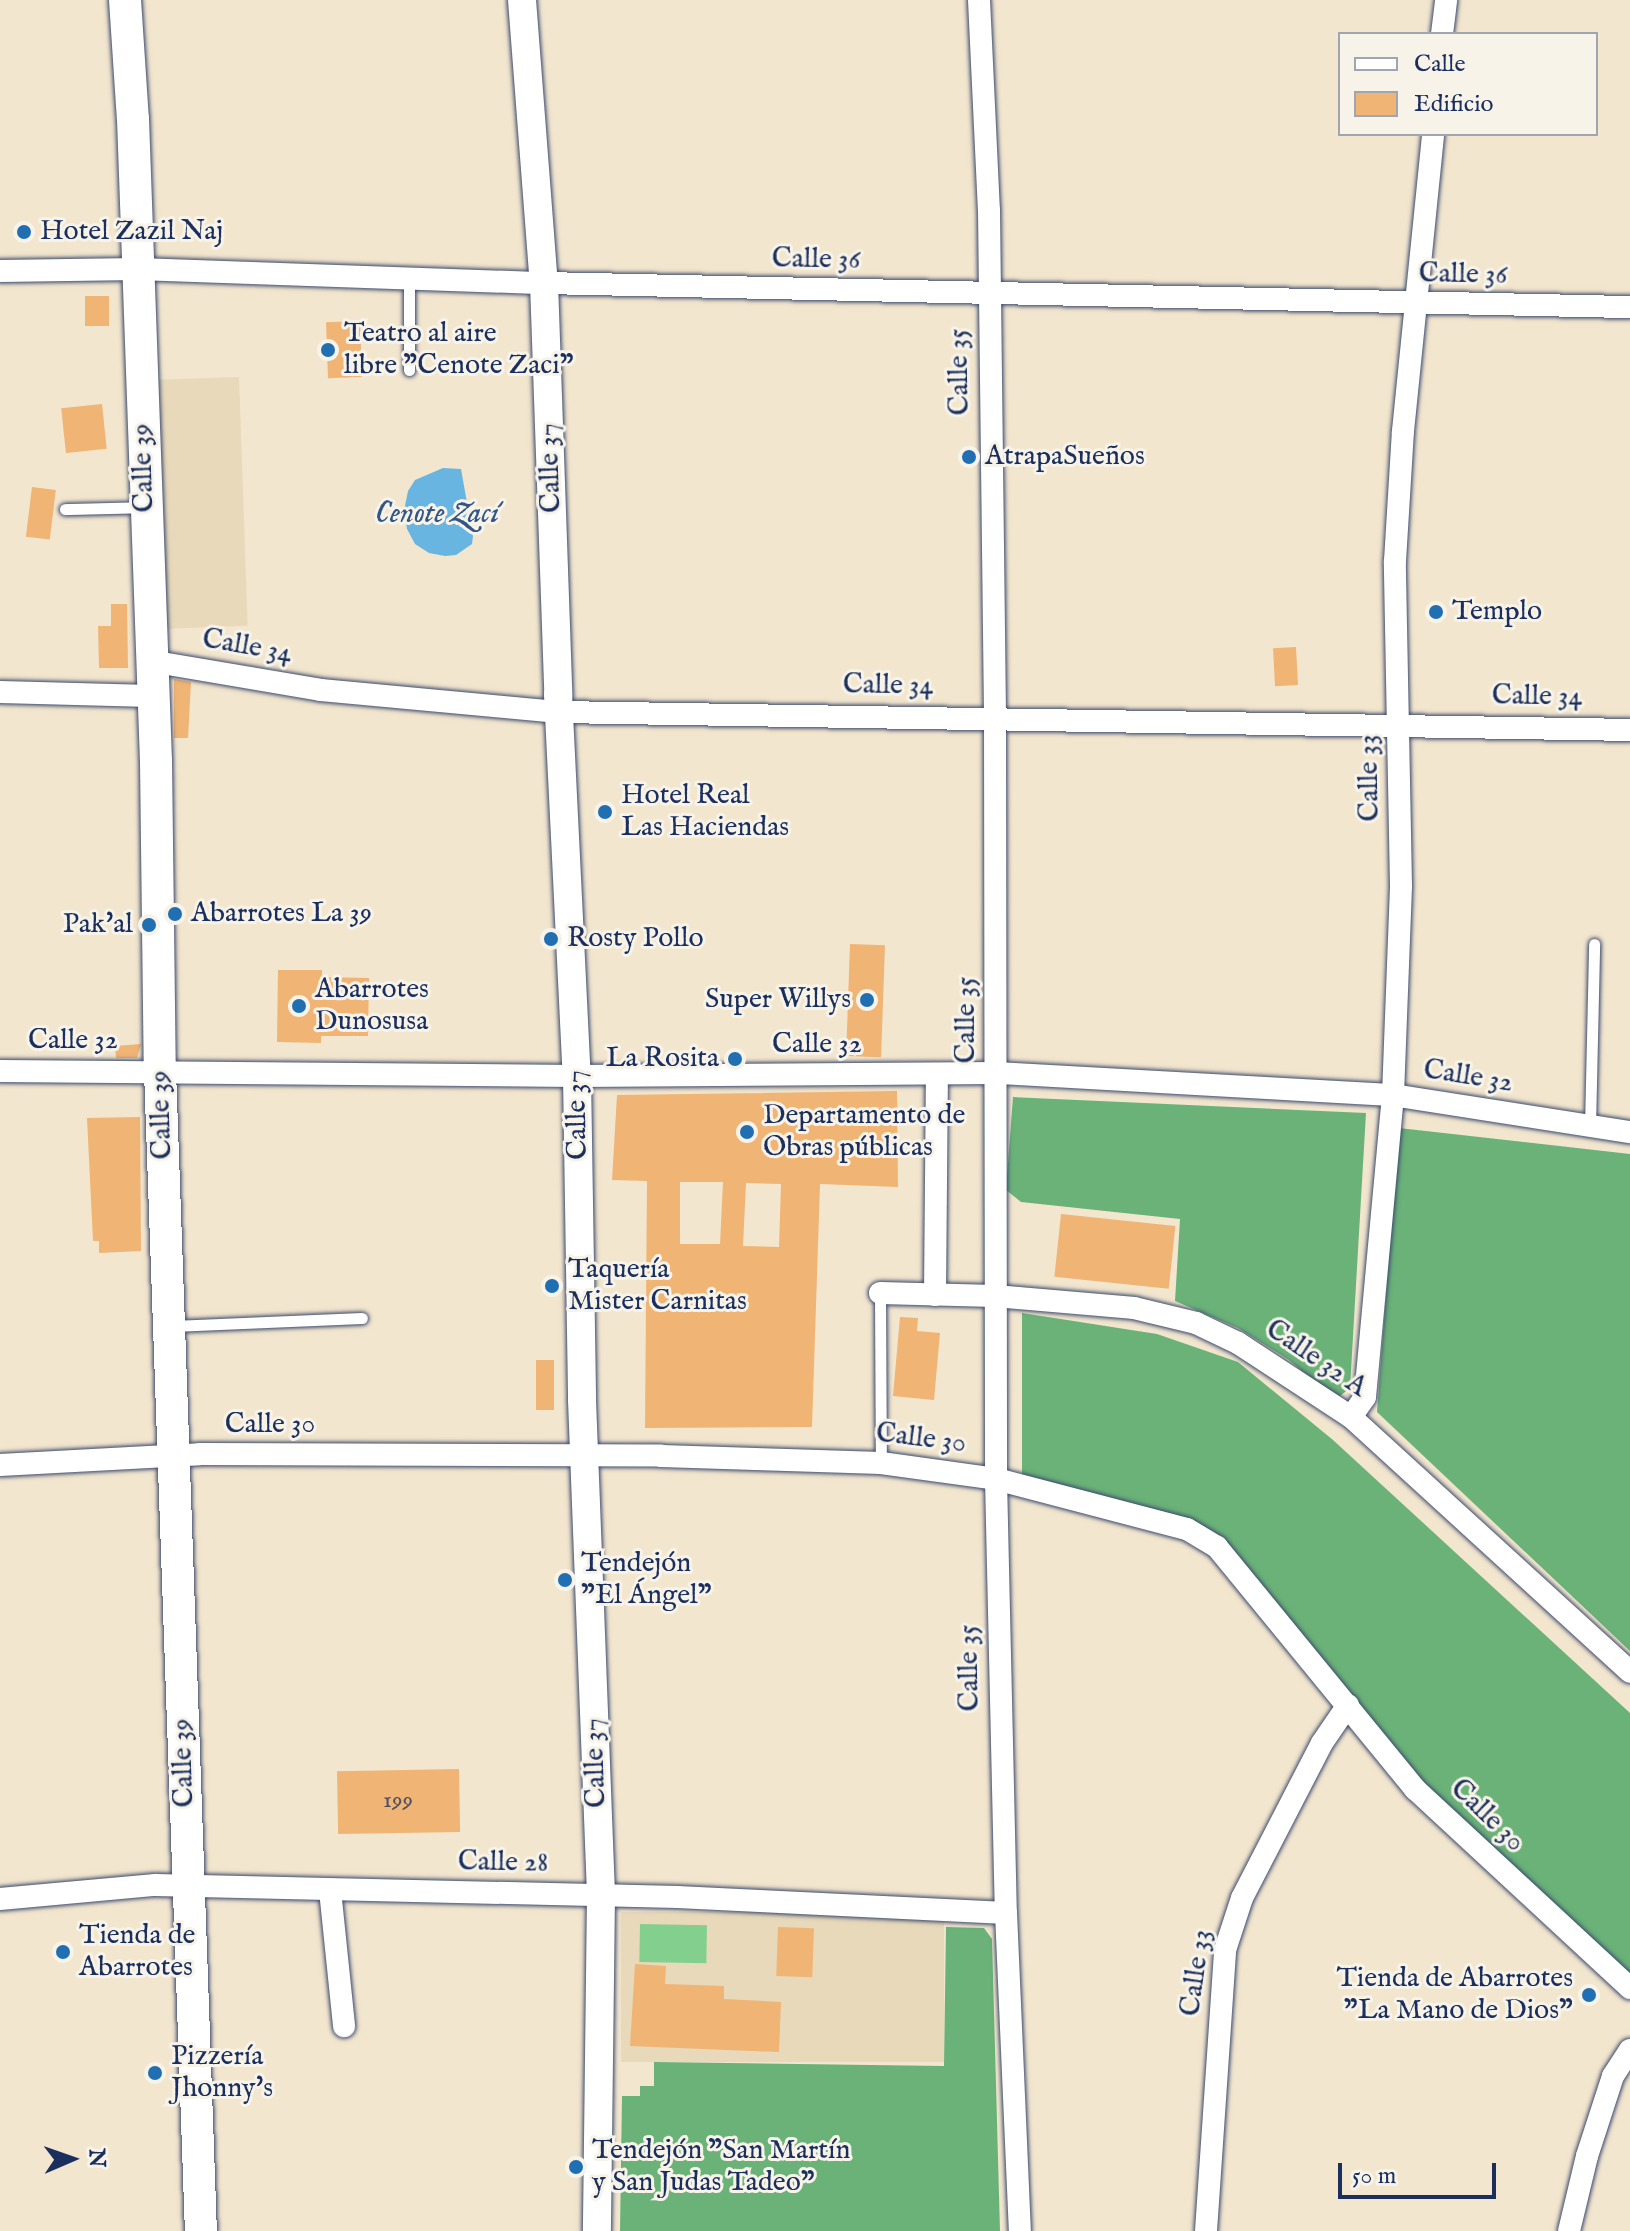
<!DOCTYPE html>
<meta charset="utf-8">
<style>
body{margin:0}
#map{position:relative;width:1630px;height:2231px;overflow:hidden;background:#f3e6ce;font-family:"IM FELL English",serif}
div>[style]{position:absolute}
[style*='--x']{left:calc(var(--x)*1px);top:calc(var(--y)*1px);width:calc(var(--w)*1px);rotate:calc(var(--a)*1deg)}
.built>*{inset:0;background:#e8d9ba;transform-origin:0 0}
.green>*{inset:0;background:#83cf8d;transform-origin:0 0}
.forest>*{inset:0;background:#6ab278}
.water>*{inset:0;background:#69b5e2}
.building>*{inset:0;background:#f0b475;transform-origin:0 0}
.roads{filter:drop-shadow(0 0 2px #3b4a6f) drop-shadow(0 0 2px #3b4a6f)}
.service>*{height:11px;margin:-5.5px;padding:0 5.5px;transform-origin:5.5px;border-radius:5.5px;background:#fff}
.minor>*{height:22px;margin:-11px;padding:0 11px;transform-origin:11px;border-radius:11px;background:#fff}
.tertiary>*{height:28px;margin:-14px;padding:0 14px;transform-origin:14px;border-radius:14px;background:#fff}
.secondary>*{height:32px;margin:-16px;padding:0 16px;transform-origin:16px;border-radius:16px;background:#fff}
.dots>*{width:22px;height:22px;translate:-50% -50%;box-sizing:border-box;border:4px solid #f7f3e8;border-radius:50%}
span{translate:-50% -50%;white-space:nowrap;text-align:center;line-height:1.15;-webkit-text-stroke:6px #f7f3e8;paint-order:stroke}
.number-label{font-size:24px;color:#505064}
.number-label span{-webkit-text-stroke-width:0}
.poi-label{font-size:28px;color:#1b2f5e}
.left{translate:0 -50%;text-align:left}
.right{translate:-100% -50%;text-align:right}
.street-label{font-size:28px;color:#1b2f5e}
.water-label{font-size:30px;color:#325786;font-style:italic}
.legend{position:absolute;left:1338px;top:32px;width:260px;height:104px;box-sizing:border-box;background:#f7f3e8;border:2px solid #9fa5b1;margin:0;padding:10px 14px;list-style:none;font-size:24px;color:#1b2f5e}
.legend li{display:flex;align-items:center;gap:16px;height:40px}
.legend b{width:40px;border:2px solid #9fa5b1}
.north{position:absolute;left:32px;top:2119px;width:80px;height:80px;-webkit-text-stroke:6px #f7f3e8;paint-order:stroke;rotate:88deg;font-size:22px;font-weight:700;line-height:32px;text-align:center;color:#1b2f5e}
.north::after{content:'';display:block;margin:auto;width:28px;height:36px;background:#1b2f5e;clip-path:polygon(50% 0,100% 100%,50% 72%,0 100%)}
.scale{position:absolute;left:1338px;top:2163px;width:158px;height:36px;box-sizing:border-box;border:4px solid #1b2f5e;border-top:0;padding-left:10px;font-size:24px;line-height:28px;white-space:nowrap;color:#1b2f5e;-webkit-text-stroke:6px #f7f3e8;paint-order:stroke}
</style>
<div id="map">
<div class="built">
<i style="left:239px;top:377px;width:249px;height:89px;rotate:88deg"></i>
<i style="left:621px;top:1912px;width:323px;height:150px"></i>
</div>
<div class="green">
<i style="left:640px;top:1924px;width:67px;height:38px;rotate:1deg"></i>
</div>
<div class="forest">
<i style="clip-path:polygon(1013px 1097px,1366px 1113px,1350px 1388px,1336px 1399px,1289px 1360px,1238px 1328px,1175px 1301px,1180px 1219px,1021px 1202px,1006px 1190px)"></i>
<i style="clip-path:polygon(1399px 1128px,1630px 1154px,1630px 1651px,1377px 1412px)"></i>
<i style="clip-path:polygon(1022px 1313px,1157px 1334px,1238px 1362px,1333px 1440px,1630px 1713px,1630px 1976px,1406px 1774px,1226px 1544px,1022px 1477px)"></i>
<i style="clip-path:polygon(946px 1927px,984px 1928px,992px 1939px,1000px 2231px,620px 2231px,622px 2096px,640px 2096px,640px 2086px,654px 2086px,654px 2062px,944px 2066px)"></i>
</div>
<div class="water">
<i style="clip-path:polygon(443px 468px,461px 469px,473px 536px,472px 544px,456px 555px,445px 556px,429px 553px,415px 544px,407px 529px,404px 511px,408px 491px,415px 480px)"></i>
</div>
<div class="building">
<i style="left:85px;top:296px;width:24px;height:30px"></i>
<i style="left:360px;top:321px;width:56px;height:34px;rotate:88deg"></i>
<i style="left:102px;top:404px;width:45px;height:41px;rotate:84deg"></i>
<i style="left:32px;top:487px;width:24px;height:50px;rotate:7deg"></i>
<i style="clip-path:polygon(111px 604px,127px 604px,128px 668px,99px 668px,98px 626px,111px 626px)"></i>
<i style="left:1296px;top:647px;width:38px;height:23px;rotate:87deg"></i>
<i style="clip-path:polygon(174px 679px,191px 682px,188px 738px,174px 738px)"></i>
<i style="left:850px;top:944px;width:35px;height:112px;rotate:2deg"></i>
<i style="clip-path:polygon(278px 970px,322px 970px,322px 977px,369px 978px,368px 1036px,321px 1036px,321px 1043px,277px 1042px)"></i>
<i style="clip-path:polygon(141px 1044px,137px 1058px,116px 1058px,115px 1046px)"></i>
<i style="clip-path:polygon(evenodd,897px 1091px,898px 1187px,820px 1184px,812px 1427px,645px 1428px,647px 1181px,612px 1180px,617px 1095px,897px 1091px,680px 1182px,723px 1182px,720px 1244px,680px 1244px,680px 1182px,897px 1091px,746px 1183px,781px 1184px,779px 1247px,743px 1246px,746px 1183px)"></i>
<i style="clip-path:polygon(140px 1117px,141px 1251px,99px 1253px,99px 1241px,93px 1241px,87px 1118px)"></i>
<i style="left:1061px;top:1214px;width:115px;height:63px;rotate:6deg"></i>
<i style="clip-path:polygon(900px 1317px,918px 1318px,917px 1331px,940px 1333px,934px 1400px,893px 1396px)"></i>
<i style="left:536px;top:1360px;width:18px;height:50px"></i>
<i style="left:459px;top:1769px;width:63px;height:122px;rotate:89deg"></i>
<i style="left:778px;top:1927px;width:36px;height:49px;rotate:2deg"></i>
<i style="clip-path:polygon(635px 1964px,666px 1966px,665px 1984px,724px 1986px,724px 1999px,781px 2002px,779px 2052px,630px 2046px)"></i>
</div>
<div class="roads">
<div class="service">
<i style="--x:409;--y:370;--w:93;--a:-90"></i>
<i style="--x:65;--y:509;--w:80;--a:-1.4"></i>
<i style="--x:1590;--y:1127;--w:183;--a:-88.7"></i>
<i style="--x:880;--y:1293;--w:170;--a:89.7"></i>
<i style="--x:172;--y:1326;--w:190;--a:-2.4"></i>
</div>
<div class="minor">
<i style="--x:979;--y:0;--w:210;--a:87.3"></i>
<i style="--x:989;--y:210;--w:507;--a:89.32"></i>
<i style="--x:995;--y:717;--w:762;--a:89.92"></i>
<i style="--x:996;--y:1479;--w:434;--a:88.7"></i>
<i style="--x:1006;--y:1913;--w:318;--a:87.5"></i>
<i style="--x:1442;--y:34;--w:34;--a:-83"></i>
<i style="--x:0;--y:271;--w:138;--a:-0.8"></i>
<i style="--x:138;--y:269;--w:406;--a:2"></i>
<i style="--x:544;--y:283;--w:1086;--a:1.27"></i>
<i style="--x:150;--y:661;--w:173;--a:9.6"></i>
<i style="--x:321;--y:690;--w:239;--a:5.3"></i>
<i style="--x:559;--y:712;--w:1071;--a:0.96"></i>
<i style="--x:0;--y:692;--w:151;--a:1.5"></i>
<i style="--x:0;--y:1071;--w:577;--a:0.5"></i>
<i style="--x:577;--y:1076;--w:421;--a:-0.4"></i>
<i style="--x:998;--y:1073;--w:396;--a:3.2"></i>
<i style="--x:1393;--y:1095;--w:240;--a:8.9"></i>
<i style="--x:880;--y:1293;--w:115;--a:1.5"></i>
<i style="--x:995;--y:1296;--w:140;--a:4.9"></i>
<i style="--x:1134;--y:1308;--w:64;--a:13.6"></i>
<i style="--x:1196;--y:1323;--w:47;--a:25.5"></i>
<i style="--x:1238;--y:1343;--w:135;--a:33.2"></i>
<i style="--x:1351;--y:1417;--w:378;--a:42.4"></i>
<i style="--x:935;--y:1295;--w:221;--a:-89.5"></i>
<i style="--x:1351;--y:1417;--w:24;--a:-55"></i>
<i style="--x:1365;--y:1397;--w:303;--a:-84.7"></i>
<i style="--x:1393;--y:1095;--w:209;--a:-87.8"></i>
<i style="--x:1401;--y:886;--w:325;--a:-91.1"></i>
<i style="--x:1395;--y:561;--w:130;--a:-86.5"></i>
<i style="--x:1403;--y:431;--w:299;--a:-84.2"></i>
<i style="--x:0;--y:1465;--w:200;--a:-3.1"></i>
<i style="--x:200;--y:1454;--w:461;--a:0.2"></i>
<i style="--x:661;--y:1456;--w:220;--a:1.8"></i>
<i style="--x:881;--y:1463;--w:116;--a:7.9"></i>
<i style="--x:996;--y:1479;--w:197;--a:14.7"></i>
<i style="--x:1187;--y:1529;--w:35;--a:31"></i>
<i style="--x:1217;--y:1547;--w:313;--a:50.7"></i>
<i style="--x:1415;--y:1789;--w:293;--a:42.8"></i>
<i style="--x:330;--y:1890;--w:137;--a:84.1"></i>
<i style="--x:0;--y:1899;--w:156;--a:-5.2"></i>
<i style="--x:155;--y:1885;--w:523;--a:1.31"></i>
<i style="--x:678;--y:1897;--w:328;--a:2.8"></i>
<i style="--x:1206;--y:2231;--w:282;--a:-86.1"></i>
<i style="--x:1225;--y:1950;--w:55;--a:-71.9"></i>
<i style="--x:1242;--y:1898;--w:174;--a:-62.7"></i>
<i style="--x:1322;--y:1743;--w:46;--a:-55.6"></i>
<i style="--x:1569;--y:2231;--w:77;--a:-76.5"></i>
<i style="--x:1587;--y:2156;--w:84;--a:-72"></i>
<i style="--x:1613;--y:2076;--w:31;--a:-57"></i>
</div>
<div class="tertiary">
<i style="--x:522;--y:0;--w:284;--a:85.6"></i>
<i style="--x:544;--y:283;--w:411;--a:88"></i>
<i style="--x:558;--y:694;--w:382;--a:87.2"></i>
<i style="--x:577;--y:1076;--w:324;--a:89.1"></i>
<i style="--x:582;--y:1400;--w:495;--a:87.8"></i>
<i style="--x:601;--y:1895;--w:336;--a:90.7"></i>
</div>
<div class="secondary">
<i style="--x:125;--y:0;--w:119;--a:86.2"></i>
<i style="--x:133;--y:119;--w:642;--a:87.95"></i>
<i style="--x:156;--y:761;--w:310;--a:89.3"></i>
<i style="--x:160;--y:1071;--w:1161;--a:87.98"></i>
</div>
</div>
<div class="dots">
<i style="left:24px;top:232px;background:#1f6fb2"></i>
<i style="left:328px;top:350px;background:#1f6fb2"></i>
<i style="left:969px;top:457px;background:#1f6fb2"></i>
<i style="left:1436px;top:612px;background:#1f6fb2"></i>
<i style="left:605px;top:812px;background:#1f6fb2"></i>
<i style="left:175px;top:914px;background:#1f6fb2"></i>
<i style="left:149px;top:925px;background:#1f6fb2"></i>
<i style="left:551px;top:939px;background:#1f6fb2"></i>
<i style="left:867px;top:1000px;background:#1f6fb2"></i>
<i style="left:299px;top:1006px;background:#1f6fb2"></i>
<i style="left:735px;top:1059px;background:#1f6fb2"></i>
<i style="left:747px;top:1132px;background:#1f6fb2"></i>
<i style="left:552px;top:1286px;background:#1f6fb2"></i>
<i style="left:565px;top:1580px;background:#1f6fb2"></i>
<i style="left:63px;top:1952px;background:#1f6fb2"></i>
<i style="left:1589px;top:1995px;background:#1f6fb2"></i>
<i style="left:155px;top:2073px;background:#1f6fb2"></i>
<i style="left:576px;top:2167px;background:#1f6fb2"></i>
</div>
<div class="number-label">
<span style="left:398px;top:1801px">199</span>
</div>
<div class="poi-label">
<span class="left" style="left:40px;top:232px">Hotel Zazil Naj</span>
<span class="left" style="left:344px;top:350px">Teatro al aire<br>libre "Cenote Zaci"</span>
<span class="left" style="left:985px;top:457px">AtrapaSueños</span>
<span class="left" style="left:1452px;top:612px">Templo</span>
<span class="left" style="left:621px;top:812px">Hotel Real<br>Las Haciendas</span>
<span class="left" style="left:191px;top:914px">Abarrotes La 39</span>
<span class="right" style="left:133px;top:925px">Pak'al</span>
<span class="left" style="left:567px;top:939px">Rosty Pollo</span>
<span class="left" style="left:315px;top:1006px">Abarrotes<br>Dunosusa</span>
<span class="right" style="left:851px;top:1000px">Super Willys</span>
<span class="right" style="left:719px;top:1059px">La Rosita</span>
<span class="left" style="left:763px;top:1132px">Departamento de<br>Obras públicas</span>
<span class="left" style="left:568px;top:1286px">Taquería<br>Mister Carnitas</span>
<span class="left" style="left:581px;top:1580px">Tendejón<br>"El Ángel"</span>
<span class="left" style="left:79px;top:1952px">Tienda de<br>Abarrotes</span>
<span class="right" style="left:1573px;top:1995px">Tienda de Abarrotes<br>"La Mano de Dios"</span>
<span class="left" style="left:171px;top:2073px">Pizzería<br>Jhonny's</span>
<span class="left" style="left:592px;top:2167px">Tendejón "San Martín<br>y San Judas Tadeo"</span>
</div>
<div class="street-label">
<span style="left:816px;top:260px;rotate:1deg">Calle 36</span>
<span style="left:1463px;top:275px;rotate:1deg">Calle 36</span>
<span style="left:960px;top:372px;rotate:-91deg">Calle 35</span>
<span style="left:144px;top:468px;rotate:-92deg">Calle 39</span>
<span style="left:551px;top:468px;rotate:-92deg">Calle 37</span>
<span style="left:247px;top:647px;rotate:10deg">Calle 34</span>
<span style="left:888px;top:686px;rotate:1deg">Calle 34</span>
<span style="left:1537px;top:697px;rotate:1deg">Calle 34</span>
<span style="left:1370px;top:778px;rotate:-91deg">Calle 33</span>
<span style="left:967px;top:1020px;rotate:-90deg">Calle 35</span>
<span style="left:73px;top:1041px">Calle 32</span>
<span style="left:817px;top:1045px">Calle 32</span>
<span style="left:1468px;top:1077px;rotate:9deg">Calle 32</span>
<span style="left:162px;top:1115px;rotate:-92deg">Calle 39</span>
<span style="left:578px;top:1115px;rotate:-91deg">Calle 37</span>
<span style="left:1316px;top:1359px;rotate:34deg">Calle 32 A</span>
<span style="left:270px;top:1425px">Calle 30</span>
<span style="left:921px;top:1439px;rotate:7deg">Calle 30</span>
<span style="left:970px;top:1668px;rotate:-91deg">Calle 35</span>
<span style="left:184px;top:1763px;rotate:-92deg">Calle 39</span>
<span style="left:596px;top:1763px;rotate:-92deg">Calle 37</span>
<span style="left:1487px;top:1816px;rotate:44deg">Calle 30</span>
<span style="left:503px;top:1863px;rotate:1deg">Calle 28</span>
<span style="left:1197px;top:1973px;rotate:-82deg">Calle 33</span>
</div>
<div class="water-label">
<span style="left:437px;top:514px">Cenote Zací</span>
</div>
<ul class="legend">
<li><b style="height:10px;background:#fff"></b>Calle</li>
<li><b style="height:22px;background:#f0b475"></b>Edificio</li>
</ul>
<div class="north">N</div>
<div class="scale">50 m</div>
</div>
